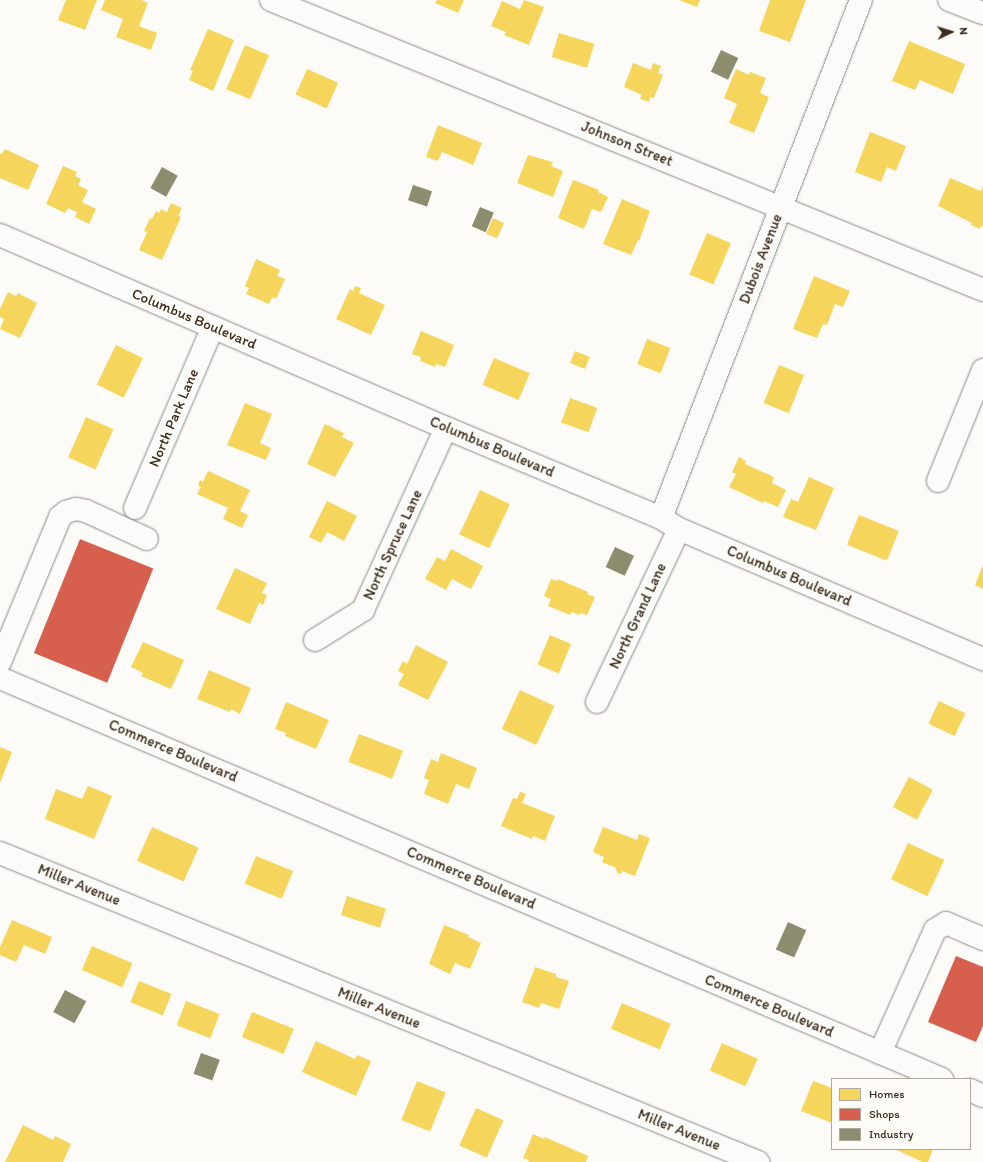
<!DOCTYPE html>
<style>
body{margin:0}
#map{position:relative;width:983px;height:1162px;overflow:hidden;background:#fcfbf8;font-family:Itim,sans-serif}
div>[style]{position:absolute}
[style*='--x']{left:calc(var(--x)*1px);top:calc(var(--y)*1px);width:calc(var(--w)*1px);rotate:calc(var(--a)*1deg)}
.homes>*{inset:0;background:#f6d55c;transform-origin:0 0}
.shops>*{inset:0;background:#d6604d;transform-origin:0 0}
.industry>*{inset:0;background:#8c8c6e;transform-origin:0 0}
.roads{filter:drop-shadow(0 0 1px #8d8985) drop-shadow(0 0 1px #8d8985)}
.minor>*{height:22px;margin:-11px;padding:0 11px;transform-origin:11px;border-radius:11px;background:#fbfbf9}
span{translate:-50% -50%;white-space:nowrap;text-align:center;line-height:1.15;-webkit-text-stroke:4px #fdfcf7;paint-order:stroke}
.street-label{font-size:15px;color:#3b2a1e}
.legend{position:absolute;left:831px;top:1078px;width:140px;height:72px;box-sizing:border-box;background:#fdfcf7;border:1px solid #afa8a0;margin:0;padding:5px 7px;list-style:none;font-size:12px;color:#3b2a1e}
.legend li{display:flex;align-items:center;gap:8px;height:20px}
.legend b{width:20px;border:1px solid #afa8a0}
.north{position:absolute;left:931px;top:12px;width:40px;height:40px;-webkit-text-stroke:3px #fdfcf7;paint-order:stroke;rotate:86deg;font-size:11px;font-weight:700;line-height:16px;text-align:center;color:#3b2a1e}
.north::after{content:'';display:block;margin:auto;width:14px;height:18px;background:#3b2a1e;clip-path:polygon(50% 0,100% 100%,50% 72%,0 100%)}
</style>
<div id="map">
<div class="homes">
<i style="clip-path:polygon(66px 0,97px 0,85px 30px,58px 20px)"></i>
<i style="clip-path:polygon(105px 0,141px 0,148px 3px,139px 26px,157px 33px,151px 50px,116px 37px,123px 19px,101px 10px)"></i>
<i style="clip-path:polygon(437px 0,464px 0,458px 13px,435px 3px)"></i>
<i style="clip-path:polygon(524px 0,544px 7px,529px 45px,504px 35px,506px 32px,491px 26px,502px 1px,520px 9px)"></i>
<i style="clip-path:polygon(679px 0,700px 0,697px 7px)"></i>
<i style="clip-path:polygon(770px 0,806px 0,790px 42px,759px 31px)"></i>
<i style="clip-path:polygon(208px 29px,234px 40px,213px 91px,189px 80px,193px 71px,190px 70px)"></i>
<i style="left:559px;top:33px;width:37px;height:25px;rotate:17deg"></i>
<i style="clip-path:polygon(909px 41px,965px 64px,953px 94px,920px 80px,915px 90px,892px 81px)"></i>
<i style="left:245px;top:45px;width:26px;height:48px;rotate:23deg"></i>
<i style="clip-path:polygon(633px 63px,651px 70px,653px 63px,661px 66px,658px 73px,663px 75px,654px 98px,650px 97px,649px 102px,640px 99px,642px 95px,624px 87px)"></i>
<i style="left:307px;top:69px;width:34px;height:28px;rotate:24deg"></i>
<i style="clip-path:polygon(736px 69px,749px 75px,750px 72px,766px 78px,760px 93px,769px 97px,754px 133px,729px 123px,737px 104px,724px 98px)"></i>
<i style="clip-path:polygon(438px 125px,482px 143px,473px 165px,442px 152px,438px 161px,426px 157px)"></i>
<i style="clip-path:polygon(870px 132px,906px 146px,896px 171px,887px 167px,881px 182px,855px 172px)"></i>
<i style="clip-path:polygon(5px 149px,39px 165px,28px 190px,0 178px,0 153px,2px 154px)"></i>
<i style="clip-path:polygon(528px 155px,553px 162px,551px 166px,563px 171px,553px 197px,517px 183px)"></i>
<i style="clip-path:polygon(63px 166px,77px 172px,75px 176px,81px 179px,78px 185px,88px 190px,82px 202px,96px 209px,89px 224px,75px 217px,77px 212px,68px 208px,65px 213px,46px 204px)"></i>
<i style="clip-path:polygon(950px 178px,981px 191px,983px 185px,983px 227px,981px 226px,980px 229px,971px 225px,972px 223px,938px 206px)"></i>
<i style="clip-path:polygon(573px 180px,599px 190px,598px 192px,608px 197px,601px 212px,592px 209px,584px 229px,558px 218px)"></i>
<i style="clip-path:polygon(622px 199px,650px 211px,639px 241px,638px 240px,631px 255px,603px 244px)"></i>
<i style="clip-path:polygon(171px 203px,182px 208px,178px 216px,181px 217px,162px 260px,139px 250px,147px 232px,144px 231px,150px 218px,152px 219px,156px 211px,159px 213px,161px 209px,167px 212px)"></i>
<i style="left:493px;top:218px;width:12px;height:17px;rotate:24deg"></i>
<i style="left:707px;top:233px;width:26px;height:45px;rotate:23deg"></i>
<i style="clip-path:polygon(256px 259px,280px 270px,277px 276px,285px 279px,276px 299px,272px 297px,269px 304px,246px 294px,249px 288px,245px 286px)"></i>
<i style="clip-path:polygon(814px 276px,850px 291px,843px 307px,835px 304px,827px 325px,823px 324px,817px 338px,793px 329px)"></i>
<i style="clip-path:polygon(355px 286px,361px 288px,359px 293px,385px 305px,371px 335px,336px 319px,350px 289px,353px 291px)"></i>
<i style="clip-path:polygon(8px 292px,16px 296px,18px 293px,37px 303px,20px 338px,0 329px,4px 319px,0 317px,0 309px)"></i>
<i style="clip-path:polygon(421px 331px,454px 345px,445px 367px,436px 364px,435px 367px,420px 361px,421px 357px,412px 354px)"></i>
<i style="left:647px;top:339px;width:25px;height:27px;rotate:21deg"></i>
<i style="left:116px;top:345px;width:30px;height:44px;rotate:26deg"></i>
<i style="left:575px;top:351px;width:16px;height:13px;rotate:22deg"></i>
<i style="left:494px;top:358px;width:39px;height:29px;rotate:23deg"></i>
<i style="left:779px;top:365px;width:27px;height:41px;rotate:22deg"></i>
<i style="left:570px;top:398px;width:29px;height:26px;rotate:20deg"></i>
<i style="clip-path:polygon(245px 403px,272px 414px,260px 443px,271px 448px,266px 460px,227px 445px)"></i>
<i style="left:86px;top:417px;width:30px;height:44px;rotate:24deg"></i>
<i style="clip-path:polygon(325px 424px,344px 433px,342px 437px,354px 443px,335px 477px,307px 464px)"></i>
<i style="clip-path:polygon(739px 457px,746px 461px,745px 464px,774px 477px,772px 483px,786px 490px,778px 507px,764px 501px,763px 503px,729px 487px,736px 474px,732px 472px)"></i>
<i style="clip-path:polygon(208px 471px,250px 490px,240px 511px,248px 515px,242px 528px,223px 519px,228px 508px,197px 494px,201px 487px,198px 486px,200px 480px,203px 482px)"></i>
<i style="clip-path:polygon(809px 477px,834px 488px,816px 530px,783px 517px,791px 499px,798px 502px)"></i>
<i style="left:480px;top:490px;width:33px;height:49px;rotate:25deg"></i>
<i style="clip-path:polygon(327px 501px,357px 516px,344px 541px,327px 532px,321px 543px,309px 537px)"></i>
<i style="left:859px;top:515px;width:43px;height:32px;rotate:22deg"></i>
<i style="clip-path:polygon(451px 549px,483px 566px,471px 589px,452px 579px,446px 590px,425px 579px,437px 557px,445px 561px)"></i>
<i style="clip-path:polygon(983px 565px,983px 589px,975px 585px)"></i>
<i style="clip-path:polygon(235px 568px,267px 583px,262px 593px,267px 595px,263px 605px,259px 603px,250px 624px,216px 609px)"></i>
<i style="clip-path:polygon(551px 579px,557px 581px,558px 579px,588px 592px,587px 594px,595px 597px,587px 615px,580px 613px,579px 615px,572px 612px,570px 615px,548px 606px,551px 599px,544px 596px)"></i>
<i style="left:550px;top:635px;width:23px;height:32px;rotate:23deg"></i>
<i style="clip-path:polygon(143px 642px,184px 660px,171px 689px,141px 676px,143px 673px,131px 667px)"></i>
<i style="clip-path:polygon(416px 645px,448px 662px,428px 700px,398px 685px,404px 674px,398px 671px,403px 661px,407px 664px)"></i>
<i style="clip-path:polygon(209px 670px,251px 688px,240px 714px,231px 709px,230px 712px,197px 699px)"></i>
<i style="left:520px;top:690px;width:38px;height:43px;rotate:25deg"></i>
<i style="left:939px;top:701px;width:29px;height:25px;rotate:25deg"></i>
<i style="clip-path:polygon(286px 702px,329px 720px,316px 749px,285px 736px,286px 733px,275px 729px)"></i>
<i style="left:359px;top:734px;width:47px;height:30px;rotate:21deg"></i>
<i style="clip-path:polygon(0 747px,12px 752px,0 783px)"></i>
<i style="clip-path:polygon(441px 753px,477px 768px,469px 789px,456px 784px,448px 804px,424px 794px,429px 780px,424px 778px,431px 759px,438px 762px)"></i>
<i style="left:909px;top:777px;width:27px;height:34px;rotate:28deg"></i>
<i style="clip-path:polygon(88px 786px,112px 796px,94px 839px,45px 819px,56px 789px,82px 799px)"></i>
<i style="clip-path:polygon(520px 792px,526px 794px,522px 803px,555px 816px,545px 841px,533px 836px,532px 839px,501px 826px,513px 798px,517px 799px)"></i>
<i style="left:152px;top:827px;width:51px;height:37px;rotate:24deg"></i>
<i style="clip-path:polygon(603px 827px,637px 840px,639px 834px,650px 838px,635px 876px,622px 871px,621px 874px,617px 873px,616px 868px,602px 862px,604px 857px,593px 852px)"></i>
<i style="left:908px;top:843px;width:40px;height:40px;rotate:25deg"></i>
<i style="left:256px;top:856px;width:40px;height:30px;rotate:22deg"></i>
<i style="left:347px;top:896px;width:41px;height:20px;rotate:18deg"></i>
<i style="clip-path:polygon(12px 920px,52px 937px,45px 954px,24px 945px,16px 962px,0 955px,0 947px)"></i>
<i style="clip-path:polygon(444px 925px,469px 935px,468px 937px,481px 943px,470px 969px,455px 963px,450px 974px,429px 964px)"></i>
<i style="left:92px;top:946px;width:44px;height:26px;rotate:23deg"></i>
<i style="clip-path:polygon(535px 967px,556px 974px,556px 977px,569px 981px,559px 1009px,541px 1003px,539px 1008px,522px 1002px)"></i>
<i style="left:139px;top:981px;width:35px;height:23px;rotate:22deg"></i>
<i style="left:186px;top:1001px;width:36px;height:26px;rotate:21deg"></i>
<i style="left:622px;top:1003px;width:53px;height:28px;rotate:23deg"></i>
<i style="left:252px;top:1012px;width:45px;height:27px;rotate:22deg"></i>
<i style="clip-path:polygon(316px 1041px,355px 1059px,357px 1055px,371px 1061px,356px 1096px,302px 1072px)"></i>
<i style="left:722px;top:1043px;width:39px;height:30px;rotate:24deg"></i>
<i style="left:417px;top:1081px;width:31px;height:42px;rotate:22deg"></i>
<i style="clip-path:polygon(813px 1081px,832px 1088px,832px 1123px,801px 1111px)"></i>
<i style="left:476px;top:1108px;width:30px;height:41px;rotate:24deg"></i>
<i style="clip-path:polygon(23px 1125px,53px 1140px,55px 1136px,71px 1144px,63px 1162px,5px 1162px)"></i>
<i style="clip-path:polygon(533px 1134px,544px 1139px,545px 1137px,588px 1156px,586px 1162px,528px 1162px,529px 1160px,523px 1158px)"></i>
<i style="clip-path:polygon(894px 1149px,933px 1149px,928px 1162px,923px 1162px)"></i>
</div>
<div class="shops">
<i style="left:80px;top:539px;width:79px;height:123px;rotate:22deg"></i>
<i style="clip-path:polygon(956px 956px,983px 967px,983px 1026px,976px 1042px,928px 1022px)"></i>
</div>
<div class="industry">
<i style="left:721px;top:50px;width:19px;height:24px;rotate:25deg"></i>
<i style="left:162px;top:167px;width:18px;height:24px;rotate:29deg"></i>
<i style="left:413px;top:185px;width:20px;height:16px;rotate:18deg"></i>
<i style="left:480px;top:207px;width:15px;height:21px;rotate:23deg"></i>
<i style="left:615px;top:547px;width:21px;height:22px;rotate:25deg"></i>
<i style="left:788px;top:922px;width:20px;height:30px;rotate:24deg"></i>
<i style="left:65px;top:990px;width:24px;height:25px;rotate:28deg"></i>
<i style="left:201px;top:1053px;width:20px;height:22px;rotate:20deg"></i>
</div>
<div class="roads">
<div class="minor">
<i style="--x:271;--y:0;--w:769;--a:22.16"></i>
<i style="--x:949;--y:0;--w:36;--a:21"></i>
<i style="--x:0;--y:235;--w:486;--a:23.4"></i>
<i style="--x:446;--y:428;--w:233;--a:22.7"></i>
<i style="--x:661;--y:518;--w:21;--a:31"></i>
<i style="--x:679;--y:529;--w:331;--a:23.2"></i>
<i style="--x:938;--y:481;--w:120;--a:-67.9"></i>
<i style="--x:135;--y:508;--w:197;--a:-66.7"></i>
<i style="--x:661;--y:518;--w:555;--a:-68.89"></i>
<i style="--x:315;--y:640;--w:57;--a:-32"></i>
<i style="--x:363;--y:610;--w:200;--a:-65.5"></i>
<i style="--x:0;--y:662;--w:157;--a:-67.5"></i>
<i style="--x:60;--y:517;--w:8;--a:-40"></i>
<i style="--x:66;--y:512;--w:10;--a:-17"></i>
<i style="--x:76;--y:509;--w:10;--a:11"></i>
<i style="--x:86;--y:511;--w:67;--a:24.7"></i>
<i style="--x:0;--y:678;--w:1024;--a:23.06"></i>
<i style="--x:597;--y:702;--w:191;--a:-64.6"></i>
<i style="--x:0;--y:853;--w:819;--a:22.18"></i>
<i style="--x:880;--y:1053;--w:135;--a:-65.9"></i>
<i style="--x:935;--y:930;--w:13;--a:-32"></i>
<i style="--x:946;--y:923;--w:40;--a:23.4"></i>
<i style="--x:970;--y:1090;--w:14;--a:25"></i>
</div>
</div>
<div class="street-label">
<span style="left:627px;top:144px;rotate:22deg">Johnson Street</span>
<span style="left:761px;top:259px;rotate:-69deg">Dubois Avenue</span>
<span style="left:194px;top:319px;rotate:23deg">Columbus Boulevard</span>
<span style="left:174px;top:418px;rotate:-67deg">North Park Lane</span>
<span style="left:492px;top:447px;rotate:23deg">Columbus Boulevard</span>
<span style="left:393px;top:545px;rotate:-65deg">North Spruce Lane</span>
<span style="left:789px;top:576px;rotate:23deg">Columbus Boulevard</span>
<span style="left:638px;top:616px;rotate:-65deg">North Grand Lane</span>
<span style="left:173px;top:751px;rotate:23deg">Commerce Boulevard</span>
<span style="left:471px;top:878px;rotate:23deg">Commerce Boulevard</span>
<span style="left:79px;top:885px;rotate:22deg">Miller Avenue</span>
<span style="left:769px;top:1006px;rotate:23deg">Commerce Boulevard</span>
<span style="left:379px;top:1008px;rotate:22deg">Miller Avenue</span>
<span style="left:679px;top:1130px;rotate:22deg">Miller Avenue</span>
</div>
<ul class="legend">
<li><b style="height:11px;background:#f6d55c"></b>Homes</li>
<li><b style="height:11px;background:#d6604d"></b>Shops</li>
<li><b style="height:11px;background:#8c8c6e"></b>Industry</li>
</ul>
<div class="north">N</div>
</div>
